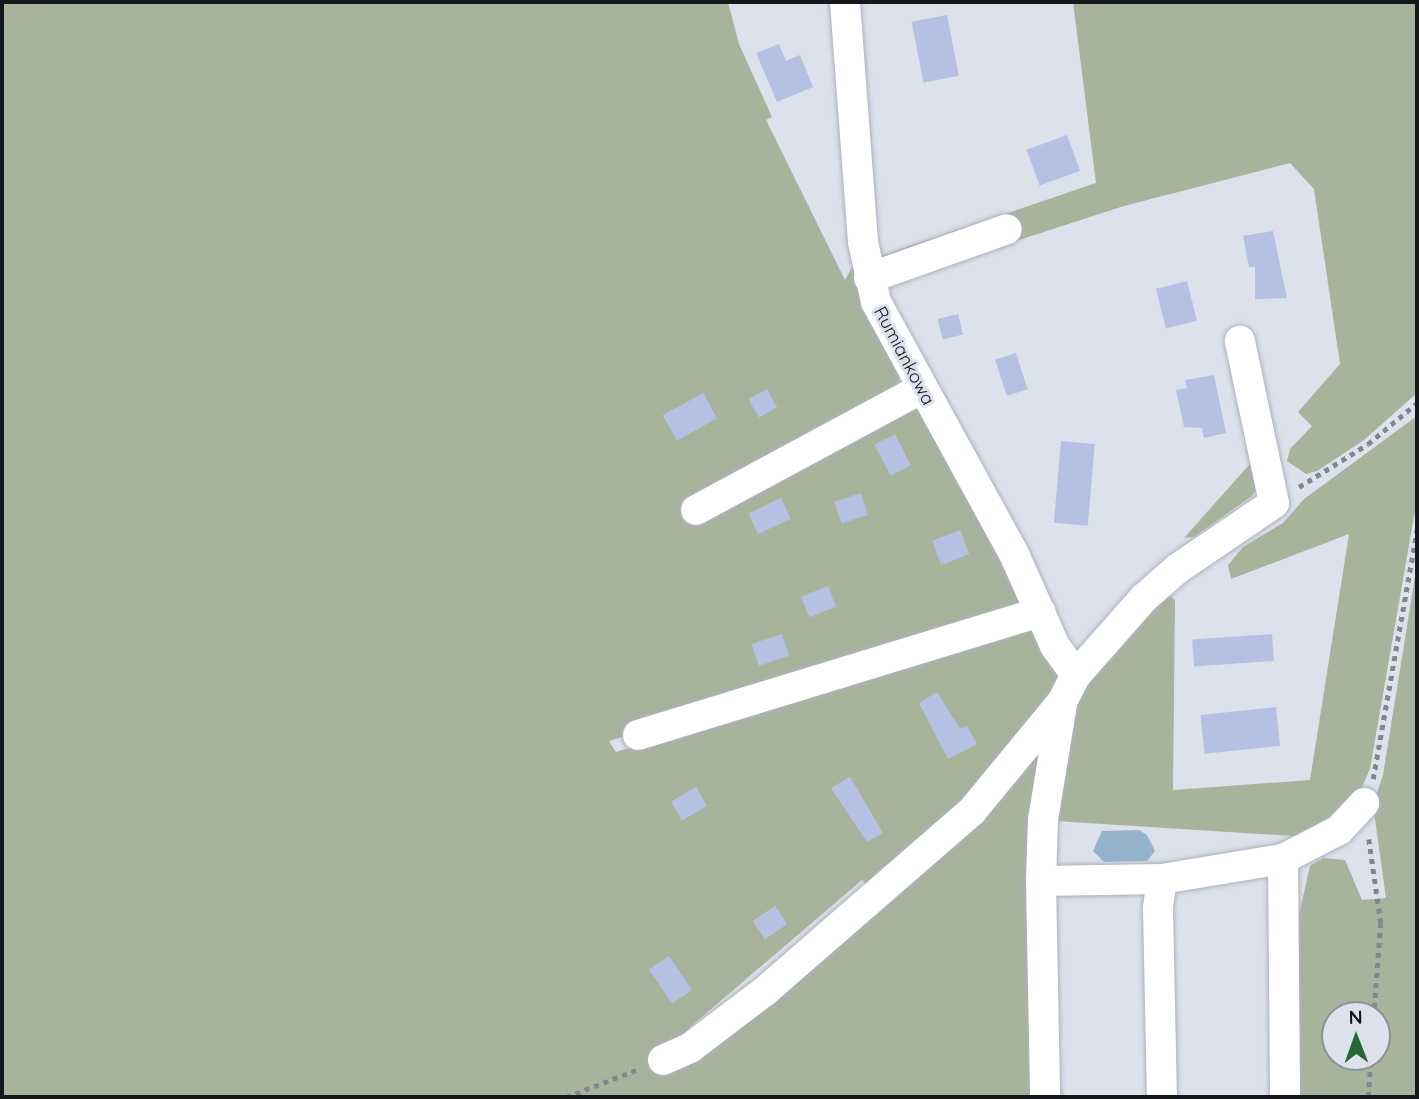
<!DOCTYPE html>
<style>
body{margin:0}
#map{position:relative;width:1419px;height:1099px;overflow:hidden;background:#dde1ec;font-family:Quicksand,sans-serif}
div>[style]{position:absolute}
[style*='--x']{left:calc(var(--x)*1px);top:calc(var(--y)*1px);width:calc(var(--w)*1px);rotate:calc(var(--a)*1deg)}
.green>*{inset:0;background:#a8b39b}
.water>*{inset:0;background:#94b3cc}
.building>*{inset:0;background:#b5c1e3;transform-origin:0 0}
.path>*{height:4.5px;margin-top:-2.25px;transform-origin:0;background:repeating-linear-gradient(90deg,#83868e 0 5px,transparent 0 10px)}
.roads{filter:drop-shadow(0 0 2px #adb1bc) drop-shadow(0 0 2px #adb1bc)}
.minor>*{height:30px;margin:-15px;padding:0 15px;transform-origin:15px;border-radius:15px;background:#fff}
span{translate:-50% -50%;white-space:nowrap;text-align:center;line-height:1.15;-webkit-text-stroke:6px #dde1ec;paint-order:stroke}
.street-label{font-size:18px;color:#16171b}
.frame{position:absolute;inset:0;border:4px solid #16171b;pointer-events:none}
.north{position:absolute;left:1321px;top:1001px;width:70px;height:70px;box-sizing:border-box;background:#dde1ec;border:2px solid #8d9098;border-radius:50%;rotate:359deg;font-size:19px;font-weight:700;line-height:28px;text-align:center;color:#16171b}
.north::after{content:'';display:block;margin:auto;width:24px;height:32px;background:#246832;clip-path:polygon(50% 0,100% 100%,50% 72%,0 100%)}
</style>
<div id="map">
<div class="green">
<i style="clip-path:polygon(2px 2px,728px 2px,739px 44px,772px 117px,766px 120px,845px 280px,855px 262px,900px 374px,896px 394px,800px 471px,901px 410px,922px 409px,1005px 550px,1022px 606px,746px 700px,609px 741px,616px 752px,1033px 626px,1058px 663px,1060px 686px,1004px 760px,994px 760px,975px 784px,976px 794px,868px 886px,862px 880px,689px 1028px,700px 1052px,1042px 736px,1034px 1097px,2px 1097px)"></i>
<i style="clip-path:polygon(1073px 2px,1417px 2px,1417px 393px,1364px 440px,1317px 471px,1306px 474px,1287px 461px,1290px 449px,1312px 426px,1298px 412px,1340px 364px,1314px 189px,1290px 163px,1124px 206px,884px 284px,895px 307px,887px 308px,882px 300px,881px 284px,900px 274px,895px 260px,878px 264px,871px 258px,859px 54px,863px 48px,878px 257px,1096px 183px)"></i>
<i style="clip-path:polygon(1417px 416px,1416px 505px,1370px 769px,1358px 796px,1298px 844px,1293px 836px,1055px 821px,1074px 696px,1162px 589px,1175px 600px,1173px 790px,1310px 780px,1349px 534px,1231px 579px,1228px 565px,1243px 547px,1283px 523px,1304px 499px)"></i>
<i style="clip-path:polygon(1257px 456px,1259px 485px,1252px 496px,1194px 537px,1184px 538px)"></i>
<i style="clip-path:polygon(evenodd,1417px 564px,1417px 1097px,1296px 1097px,1292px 945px,1310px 866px,1323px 858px,1345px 860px,1362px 900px,1386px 898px,1373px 805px,1383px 775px,1417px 564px,1335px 1015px,1377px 1015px,1377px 1057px,1335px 1057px,1335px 1015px)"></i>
</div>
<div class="water">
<i style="clip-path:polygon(1139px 830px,1147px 835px,1155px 851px,1147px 861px,1104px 862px,1093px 851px,1102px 831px)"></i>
</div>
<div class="building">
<i style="left:947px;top:15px;width:62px;height:36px;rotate:79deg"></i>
<i style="clip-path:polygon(779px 44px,786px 61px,800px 55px,813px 87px,777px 102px,756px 53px)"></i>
<i style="left:1067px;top:135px;width:38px;height:43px;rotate:70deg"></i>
<i style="clip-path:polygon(1273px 231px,1287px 298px,1255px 299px,1255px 267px,1249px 267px,1243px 236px)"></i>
<i style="left:1187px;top:281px;width:41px;height:32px;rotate:76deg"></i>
<i style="left:958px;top:314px;width:21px;height:21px;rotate:76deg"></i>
<i style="left:1016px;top:353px;width:38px;height:22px;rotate:72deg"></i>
<i style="clip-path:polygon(1214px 375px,1226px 433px,1204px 438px,1202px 428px,1184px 427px,1176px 390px,1187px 388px,1185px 380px)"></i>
<i style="left:767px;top:389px;width:21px;height:21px;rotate:61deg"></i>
<i style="left:703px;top:393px;width:29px;height:46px;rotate:61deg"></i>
<i style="left:895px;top:434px;width:35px;height:23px;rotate:63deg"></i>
<i style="left:1061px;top:441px;width:34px;height:82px;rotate:5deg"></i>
<i style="left:861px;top:493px;width:23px;height:28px;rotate:72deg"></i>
<i style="left:781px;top:498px;width:23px;height:36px;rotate:65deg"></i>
<i style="left:960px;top:530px;width:26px;height:30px;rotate:69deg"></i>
<i style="left:828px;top:586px;width:22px;height:29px;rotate:68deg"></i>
<i style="left:782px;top:634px;width:23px;height:32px;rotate:72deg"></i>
<i style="left:1272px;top:634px;width:27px;height:80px;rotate:86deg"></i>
<i style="clip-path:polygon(937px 692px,960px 729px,967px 726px,977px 744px,948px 759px,919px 703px)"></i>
<i style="left:1276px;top:707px;width:39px;height:76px;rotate:84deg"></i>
<i style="clip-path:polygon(850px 777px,883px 833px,867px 842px,831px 788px)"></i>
<i style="left:696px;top:787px;width:22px;height:29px;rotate:60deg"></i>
<i style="left:775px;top:906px;width:22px;height:27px;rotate:56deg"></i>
<i style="left:669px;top:956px;width:41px;height:24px;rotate:56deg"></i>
</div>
<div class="path">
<i style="--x:1299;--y:487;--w:81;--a:-31.9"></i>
<i style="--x:1368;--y:444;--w:64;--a:-39.9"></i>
<i style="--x:1373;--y:779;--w:254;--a:-80"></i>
<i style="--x:1369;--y:839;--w:85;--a:81.9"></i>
<i style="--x:1381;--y:923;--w:92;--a:94.4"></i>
<i style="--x:566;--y:1097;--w:78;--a:-21"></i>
<i style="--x:1368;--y:1097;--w:40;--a:-85.7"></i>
</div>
<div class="roads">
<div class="minor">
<i style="--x:845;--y:2;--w:241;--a:85.7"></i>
<i style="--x:863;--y:242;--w:61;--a:77.8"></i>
<i style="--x:876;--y:302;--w:287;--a:61.3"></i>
<i style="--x:1014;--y:554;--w:101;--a:66"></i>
<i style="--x:1055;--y:646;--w:36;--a:54"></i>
<i style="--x:869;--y:278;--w:146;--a:-19.5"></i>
<i style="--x:696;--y:510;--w:255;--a:-28.3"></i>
<i style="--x:1062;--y:704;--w:118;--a:99.3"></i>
<i style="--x:1043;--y:820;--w:61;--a:91.9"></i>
<i style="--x:1041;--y:881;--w:121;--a:-0.9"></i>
<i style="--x:1162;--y:879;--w:123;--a:-9.4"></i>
<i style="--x:1283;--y:859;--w:63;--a:-27.4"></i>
<i style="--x:1339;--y:830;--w:37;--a:-47"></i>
<i style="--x:638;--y:735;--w:421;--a:-17"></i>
<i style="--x:1283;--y:859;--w:238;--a:89.5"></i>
<i style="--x:1162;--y:879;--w:30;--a:98"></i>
<i style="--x:1158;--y:909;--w:188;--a:88.8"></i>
<i style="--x:1041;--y:881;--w:216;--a:88.9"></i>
<i style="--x:663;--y:1060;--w:30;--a:-24"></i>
<i style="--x:690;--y:1048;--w:94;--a:-37.2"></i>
<i style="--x:765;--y:991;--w:274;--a:-41"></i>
<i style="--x:972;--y:811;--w:141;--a:-50.5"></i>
<i style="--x:1062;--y:702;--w:30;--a:-63"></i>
<i style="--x:1076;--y:675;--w:103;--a:-48.6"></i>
<i style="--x:1144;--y:598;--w:44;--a:-41.3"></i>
<i style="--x:1177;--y:569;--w:117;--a:-34.2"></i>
<i style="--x:1274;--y:503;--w:166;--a:-101.9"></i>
</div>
</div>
<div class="street-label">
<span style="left:904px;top:356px;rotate:62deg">Rumiankowa</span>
</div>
<div class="frame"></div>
<div class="north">N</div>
</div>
